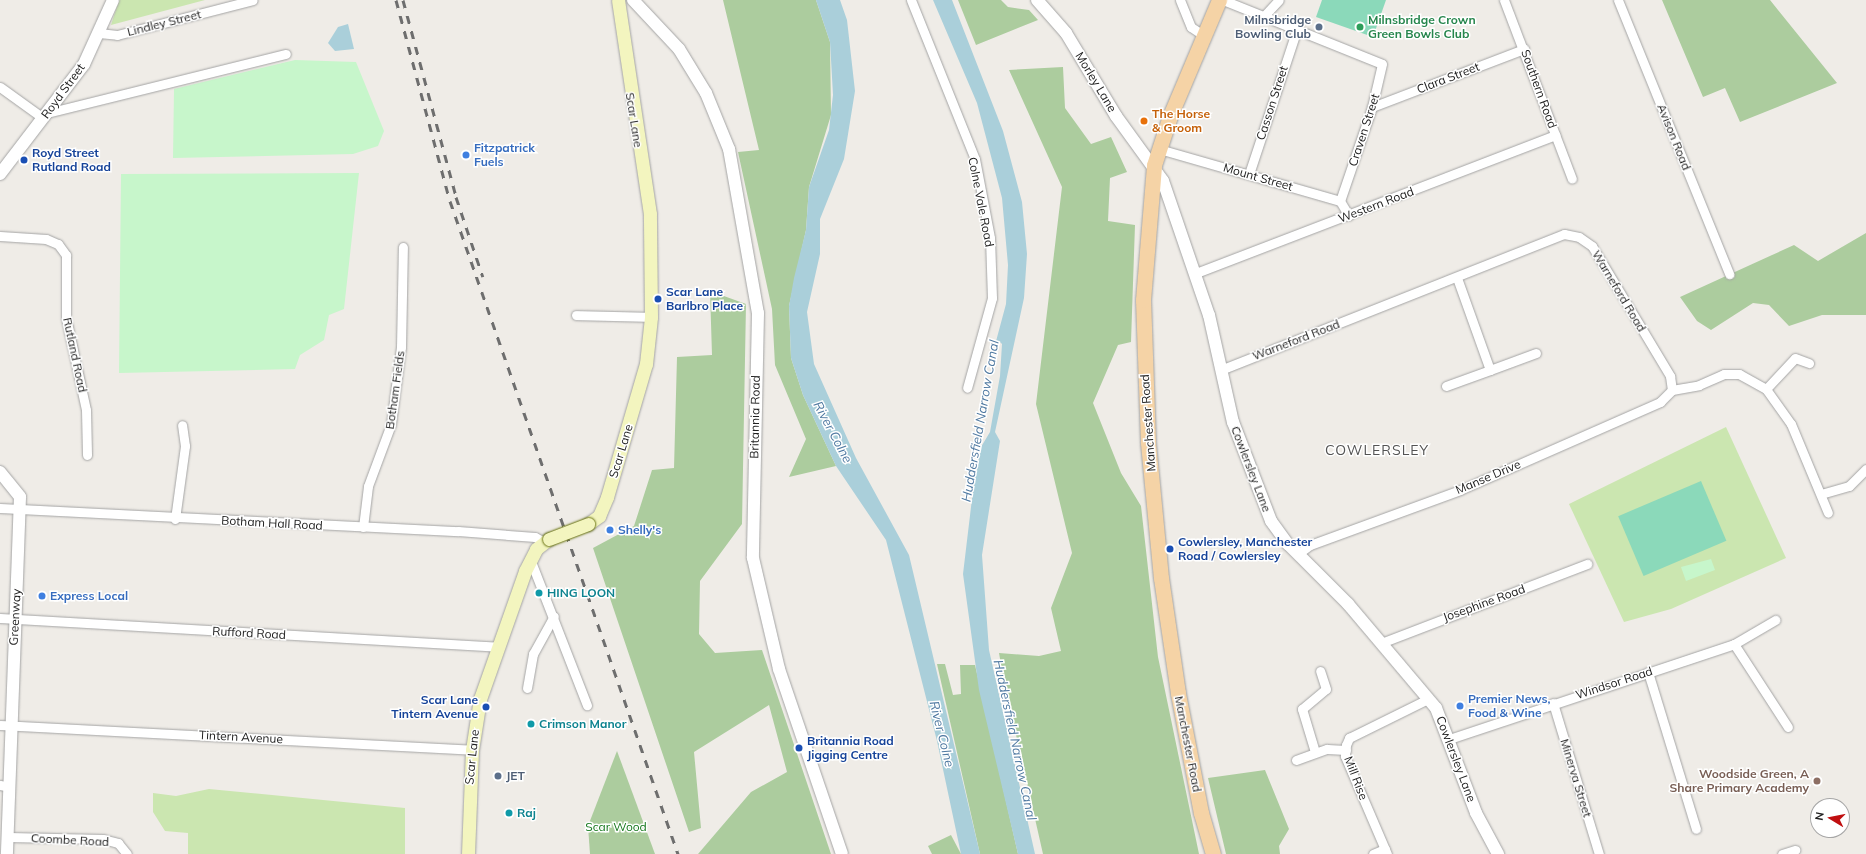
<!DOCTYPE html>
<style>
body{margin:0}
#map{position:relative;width:1866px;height:854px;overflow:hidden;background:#efece7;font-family:Mulish,sans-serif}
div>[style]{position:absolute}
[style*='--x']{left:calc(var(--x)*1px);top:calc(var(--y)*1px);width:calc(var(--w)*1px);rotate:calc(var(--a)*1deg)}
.grass>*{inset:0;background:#cbe6b0}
.forest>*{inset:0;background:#accc9e}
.park>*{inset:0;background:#c7f6cb}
.pitch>*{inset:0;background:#8bd9ba;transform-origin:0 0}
.water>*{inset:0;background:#aacfda}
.roads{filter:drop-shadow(0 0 1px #a4a4a4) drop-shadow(0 0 1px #a4a4a4)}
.minor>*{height:9px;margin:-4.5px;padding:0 4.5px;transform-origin:4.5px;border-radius:4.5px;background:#fff}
.tertiary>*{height:12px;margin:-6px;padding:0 6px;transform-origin:6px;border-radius:6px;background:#fff}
.secondary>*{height:13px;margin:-6.5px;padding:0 6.5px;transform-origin:6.5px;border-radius:6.5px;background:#f3f5bf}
.primary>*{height:15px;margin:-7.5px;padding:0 7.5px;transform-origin:7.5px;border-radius:7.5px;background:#f5d3a6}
.rail>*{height:3px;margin-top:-1.5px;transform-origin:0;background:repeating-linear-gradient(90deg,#6e6e6e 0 8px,transparent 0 16px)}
.bridges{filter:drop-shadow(0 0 1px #66700d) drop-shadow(0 0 1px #66700d)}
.secondary-bridge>*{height:13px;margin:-6.5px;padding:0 6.5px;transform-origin:6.5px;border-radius:6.5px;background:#f3f5bf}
.dots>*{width:11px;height:11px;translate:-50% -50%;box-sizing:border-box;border:2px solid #fff;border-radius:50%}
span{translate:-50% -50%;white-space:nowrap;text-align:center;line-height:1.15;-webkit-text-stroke:3px #fff;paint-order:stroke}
.service-label{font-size:12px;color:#4e5e75;font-weight:700}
.right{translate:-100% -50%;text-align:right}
.left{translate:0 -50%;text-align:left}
.leisure-label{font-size:12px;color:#27864d;font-weight:700}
.street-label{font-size:12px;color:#202020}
.food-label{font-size:12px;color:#c56008;font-weight:700}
.shop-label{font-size:12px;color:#366cbe;font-weight:700}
.transit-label{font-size:12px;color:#164399;font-weight:700}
.culture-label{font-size:12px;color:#0d838f;font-weight:700}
.education-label{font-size:12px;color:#785e54;font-weight:700}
.park-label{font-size:12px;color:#14771c}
.water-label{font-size:13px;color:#4f79a1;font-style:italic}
.quarter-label{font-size:14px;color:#535353;letter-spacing:1px}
.north{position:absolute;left:1810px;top:798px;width:40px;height:40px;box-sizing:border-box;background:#fff;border:1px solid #a6a6a6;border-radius:50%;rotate:280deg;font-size:11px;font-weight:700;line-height:16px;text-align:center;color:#202020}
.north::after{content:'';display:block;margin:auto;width:14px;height:18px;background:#c00f10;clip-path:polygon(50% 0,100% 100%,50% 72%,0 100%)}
</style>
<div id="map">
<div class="grass">
<i style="clip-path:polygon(119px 0,205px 0,111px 25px)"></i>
<i style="clip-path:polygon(1726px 427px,1786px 558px,1671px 609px,1624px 622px,1569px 504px)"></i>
<i style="clip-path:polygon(209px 789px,405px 808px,405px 854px,188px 854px,188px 833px,165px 831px,153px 812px,153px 793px,176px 796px)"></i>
</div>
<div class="forest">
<i style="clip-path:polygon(723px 0,816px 0,830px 42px,831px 115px,809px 187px,806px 230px,789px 306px,791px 358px,803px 395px,836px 466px,789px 477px,806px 439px,775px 365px,772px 309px,738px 152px,759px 150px)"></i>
<i style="clip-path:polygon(958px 0,1001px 0,1008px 7px,1029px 10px,1038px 20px,976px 45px)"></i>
<i style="clip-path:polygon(1662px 0,1770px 0,1837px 83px,1740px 122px,1725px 88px,1703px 97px)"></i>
<i style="clip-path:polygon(1063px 67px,1065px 108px,1091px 144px,1111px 137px,1127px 172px,1110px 178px,1108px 221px,1135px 225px,1131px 342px,1118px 345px,1093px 403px,1121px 473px,1141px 506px,1158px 657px,1199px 854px,1043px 854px,1004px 682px,999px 653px,1039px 656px,1061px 651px,1051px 608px,1072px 553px,1036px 404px,1062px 187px,1009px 70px)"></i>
<i style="clip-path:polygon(1866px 233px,1866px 315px,1822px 315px,1789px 326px,1769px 305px,1753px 303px,1711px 330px,1697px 321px,1680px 297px,1794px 245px,1818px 261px)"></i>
<i style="clip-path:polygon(710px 291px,746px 304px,742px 524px,700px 581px,699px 634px,715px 653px,762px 650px,831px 854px,698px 854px,751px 792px,787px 772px,769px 705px,694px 752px,701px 828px,689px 832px,593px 548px,634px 526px,652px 470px,674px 468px,677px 357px,712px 355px)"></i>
<i style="clip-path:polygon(937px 664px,945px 664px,953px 695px,961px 694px,960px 665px,975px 665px,1018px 854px,980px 854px)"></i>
<i style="clip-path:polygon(617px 751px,655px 854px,590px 854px,588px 826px)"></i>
<i style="clip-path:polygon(1265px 770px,1289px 829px,1279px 846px,1280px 854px,1226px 854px,1208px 778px)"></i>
<i style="clip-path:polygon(951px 835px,961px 854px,932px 854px,928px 846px)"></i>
</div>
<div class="park">
<i style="clip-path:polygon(295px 60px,356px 62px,384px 131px,378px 146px,353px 154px,173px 158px,174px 89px)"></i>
<i style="clip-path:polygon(359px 173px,344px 309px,329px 315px,324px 340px,300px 355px,295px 369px,119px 373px,121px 174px)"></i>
<i style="clip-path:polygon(1711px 559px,1715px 570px,1686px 581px,1681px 567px)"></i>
</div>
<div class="pitch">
<i style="clip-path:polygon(1322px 0,1386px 0,1373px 37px,1316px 17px)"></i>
<i style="left:1701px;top:481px;width:65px;height:90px;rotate:67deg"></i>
</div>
<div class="water">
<i style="clip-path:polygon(816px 0,840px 0,847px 20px,855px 91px,844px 159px,820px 219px,820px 254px,807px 312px,814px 364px,856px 458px,909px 555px,980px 854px,961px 854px,937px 741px,886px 540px,836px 466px,803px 395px,791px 358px,789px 306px,794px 278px,806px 230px,809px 187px,829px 130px,833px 95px,830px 42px)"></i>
<i style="clip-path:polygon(933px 0,952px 0,1003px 131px,1022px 202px,1027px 254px,1024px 298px,995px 432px,1000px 441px,982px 555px,989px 650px,1035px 854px,1018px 854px,979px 690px,963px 574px,974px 482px,981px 447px,990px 432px,1000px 376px,1002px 344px,1000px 342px,995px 345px,1006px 304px,1008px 265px,1002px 198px,977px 103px)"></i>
<i style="clip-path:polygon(348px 24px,354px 49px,335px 51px,328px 43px,338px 27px)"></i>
</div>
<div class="roads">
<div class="minor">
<i style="--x:911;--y:0;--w:171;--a:68.1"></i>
<i style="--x:975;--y:159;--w:80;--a:79.2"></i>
<i style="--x:990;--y:238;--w:60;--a:88.1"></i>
<i style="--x:992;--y:298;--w:93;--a:105.5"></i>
<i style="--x:1180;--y:0;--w:29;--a:68"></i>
<i style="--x:1191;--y:27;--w:14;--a:34"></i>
<i style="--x:1223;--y:0;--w:171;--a:21.9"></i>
<i style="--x:1382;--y:64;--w:44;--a:103.1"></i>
<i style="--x:1372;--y:107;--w:99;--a:108.8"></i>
<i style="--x:1504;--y:0;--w:191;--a:69.2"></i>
<i style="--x:1618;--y:0;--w:296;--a:67.9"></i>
<i style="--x:1263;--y:17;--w:23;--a:-47"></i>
<i style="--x:99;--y:33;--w:18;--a:6"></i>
<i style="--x:117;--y:35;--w:140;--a:-14.4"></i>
<i style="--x:0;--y:87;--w:53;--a:35.8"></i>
<i style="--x:1372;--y:107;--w:163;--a:-20.9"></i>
<i style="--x:47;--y:113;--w:246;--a:-13.9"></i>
<i style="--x:1159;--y:149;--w:188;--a:16"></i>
<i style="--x:1340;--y:201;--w:17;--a:59"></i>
<i style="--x:1249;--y:174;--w:150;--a:-71.7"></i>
<i style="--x:0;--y:236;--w:46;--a:3.7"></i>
<i style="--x:46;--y:239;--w:13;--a:23"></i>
<i style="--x:58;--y:244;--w:14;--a:54"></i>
<i style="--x:66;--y:255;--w:63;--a:90"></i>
<i style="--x:66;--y:318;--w:94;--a:77.7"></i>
<i style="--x:86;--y:410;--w:45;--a:88.7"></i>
<i style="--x:1196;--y:273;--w:385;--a:-21"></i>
<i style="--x:576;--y:315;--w:75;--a:1.5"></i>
<i style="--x:1223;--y:369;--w:367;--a:-21.6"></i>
<i style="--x:1564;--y:234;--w:15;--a:11"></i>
<i style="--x:1579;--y:237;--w:16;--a:35"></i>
<i style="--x:1592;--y:246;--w:152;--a:59"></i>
<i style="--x:1670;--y:376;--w:14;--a:82"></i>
<i style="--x:1672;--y:390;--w:27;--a:-10"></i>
<i style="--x:1699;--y:385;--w:27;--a:-24"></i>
<i style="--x:1724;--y:374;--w:15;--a:0"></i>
<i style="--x:1739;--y:374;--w:31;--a:29"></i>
<i style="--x:1766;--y:389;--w:43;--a:54.5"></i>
<i style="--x:1791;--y:424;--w:96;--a:67.4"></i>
<i style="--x:1490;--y:370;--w:49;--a:-20.3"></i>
<i style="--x:1446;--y:386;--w:47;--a:-20"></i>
<i style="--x:1490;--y:370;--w:98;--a:-109.7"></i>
<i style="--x:1766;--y:389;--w:42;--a:-46.9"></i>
<i style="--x:1795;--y:358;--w:15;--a:20"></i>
<i style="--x:1821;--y:494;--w:29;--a:-16"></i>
<i style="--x:1849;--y:486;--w:24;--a:-45"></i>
<i style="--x:0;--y:508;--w:459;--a:2.9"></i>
<i style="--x:458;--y:531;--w:77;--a:4.5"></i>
<i style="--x:535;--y:537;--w:10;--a:29"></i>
<i style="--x:175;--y:519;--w:74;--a:-82.2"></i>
<i style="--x:185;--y:446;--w:21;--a:-98"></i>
<i style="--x:363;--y:527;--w:41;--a:-83"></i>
<i style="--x:368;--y:486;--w:66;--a:-69.6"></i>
<i style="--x:391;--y:424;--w:78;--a:-82.6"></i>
<i style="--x:401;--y:347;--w:100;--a:-88.9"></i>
<i style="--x:1298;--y:554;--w:15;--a:-37"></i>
<i style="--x:1310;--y:545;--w:160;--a:-20.1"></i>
<i style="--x:1460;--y:490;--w:219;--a:-23.7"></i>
<i style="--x:1660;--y:402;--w:17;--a:-45"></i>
<i style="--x:530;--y:559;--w:157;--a:68.7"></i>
<i style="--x:0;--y:618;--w:499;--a:3.3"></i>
<i style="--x:1381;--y:643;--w:221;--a:-21"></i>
<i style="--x:1734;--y:644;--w:99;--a:57"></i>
<i style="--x:1648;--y:672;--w:164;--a:73"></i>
<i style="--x:527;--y:688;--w:35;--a:-80"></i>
<i style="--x:533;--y:654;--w:43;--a:-61.1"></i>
<i style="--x:1553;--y:703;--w:158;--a:73.1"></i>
<i style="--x:0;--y:725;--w:473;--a:3"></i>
<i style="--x:1449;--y:739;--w:300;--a:-18.4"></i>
<i style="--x:1734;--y:644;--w:48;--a:-30.3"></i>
<i style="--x:1315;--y:752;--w:45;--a:-106.8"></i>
<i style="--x:1302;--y:709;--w:31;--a:-40"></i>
<i style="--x:1326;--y:689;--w:19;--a:-108"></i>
<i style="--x:1296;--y:760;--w:33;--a:-20"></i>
<i style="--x:1327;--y:749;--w:19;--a:3"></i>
<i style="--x:0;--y:785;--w:10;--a:11"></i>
<i style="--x:8;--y:837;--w:95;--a:1.2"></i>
<i style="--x:103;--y:839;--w:16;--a:15"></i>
<i style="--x:118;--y:843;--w:14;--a:51"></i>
<i style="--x:1373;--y:854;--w:13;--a:-23"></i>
<i style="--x:1387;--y:854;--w:107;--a:-113.2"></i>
<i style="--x:1345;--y:756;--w:11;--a:-85"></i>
<i style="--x:1346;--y:745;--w:8;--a:-67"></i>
<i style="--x:1349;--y:738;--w:88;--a:-26.3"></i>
<i style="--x:1782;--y:854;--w:14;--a:-17"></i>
</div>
<div class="tertiary">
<i style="--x:633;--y:0;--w:67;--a:46.8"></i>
<i style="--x:679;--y:49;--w:52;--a:58.5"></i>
<i style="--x:706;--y:93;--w:61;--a:67.7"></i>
<i style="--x:729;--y:149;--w:167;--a:80"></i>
<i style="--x:758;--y:313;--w:245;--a:91.2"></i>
<i style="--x:753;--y:558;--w:114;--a:76.8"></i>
<i style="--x:779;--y:669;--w:195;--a:71.2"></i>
<i style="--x:1037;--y:0;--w:44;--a:48.7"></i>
<i style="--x:1066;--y:33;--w:97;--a:58.9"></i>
<i style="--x:1116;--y:116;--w:80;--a:54.1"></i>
<i style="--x:1163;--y:181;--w:142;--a:71.1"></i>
<i style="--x:1209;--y:315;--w:110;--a:77.4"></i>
<i style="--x:1233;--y:422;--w:106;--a:69"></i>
<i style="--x:1271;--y:521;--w:29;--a:54"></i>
<i style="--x:1288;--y:544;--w:85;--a:45"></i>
<i style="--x:1348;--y:604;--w:136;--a:49.8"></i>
<i style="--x:1436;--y:708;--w:112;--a:69.1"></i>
<i style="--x:1476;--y:813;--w:47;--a:61.8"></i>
<i style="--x:0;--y:174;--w:138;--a:-52.6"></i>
<i style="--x:84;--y:64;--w:70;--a:-65.6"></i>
<i style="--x:0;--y:472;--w:32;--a:51"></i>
<i style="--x:20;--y:497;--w:357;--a:92.1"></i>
</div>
<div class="secondary">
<i style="--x:588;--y:524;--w:14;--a:-36"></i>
<i style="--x:599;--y:516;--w:21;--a:-67"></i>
<i style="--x:607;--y:497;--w:139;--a:-73.7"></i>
<i style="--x:646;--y:364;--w:47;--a:-83.9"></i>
<i style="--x:651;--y:317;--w:103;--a:-90.6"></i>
<i style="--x:650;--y:214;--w:216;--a:-98.5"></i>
<i style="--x:468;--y:854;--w:104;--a:-87.8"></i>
<i style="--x:472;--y:750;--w:52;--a:-81.1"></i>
<i style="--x:480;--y:699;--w:136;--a:-70.6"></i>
<i style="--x:525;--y:571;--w:25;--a:-63"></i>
<i style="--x:536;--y:549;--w:16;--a:-38"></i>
</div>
<div class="primary">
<i style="--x:1213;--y:854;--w:43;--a:-106.3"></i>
<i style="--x:1201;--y:813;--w:122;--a:-100.9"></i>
<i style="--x:1178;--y:693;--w:116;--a:-98.4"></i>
<i style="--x:1161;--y:578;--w:137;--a:-95.5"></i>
<i style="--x:1148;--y:442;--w:142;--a:-92"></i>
<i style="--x:1143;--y:300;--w:135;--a:-85.3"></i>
<i style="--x:1154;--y:165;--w:52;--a:-71.9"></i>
<i style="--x:1170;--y:116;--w:126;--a:-67.1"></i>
</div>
</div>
<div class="rail">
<i style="--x:396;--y:0;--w:208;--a:75"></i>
<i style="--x:450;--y:201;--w:692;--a:70.75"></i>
<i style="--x:403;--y:0;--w:204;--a:74.9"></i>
<i style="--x:456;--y:197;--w:84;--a:71.4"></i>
</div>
<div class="bridges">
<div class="secondary-bridge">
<i style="--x:549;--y:539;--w:42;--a:-21"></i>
</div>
</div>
<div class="dots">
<i style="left:1319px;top:27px;background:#5c6f8a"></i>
<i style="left:1360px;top:27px;background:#2e9e5b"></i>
<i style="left:1144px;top:121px;background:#e8710a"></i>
<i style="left:466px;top:155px;background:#3f7fe0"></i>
<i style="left:24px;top:160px;background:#1a4fb4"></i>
<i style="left:658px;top:299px;background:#1a4fb4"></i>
<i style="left:610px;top:530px;background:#3f7fe0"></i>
<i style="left:1170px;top:549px;background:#1a4fb4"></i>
<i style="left:539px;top:593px;background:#0f9aa8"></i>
<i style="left:42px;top:596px;background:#3f7fe0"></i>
<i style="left:1460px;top:706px;background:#3f7fe0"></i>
<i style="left:486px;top:707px;background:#1a4fb4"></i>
<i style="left:531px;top:724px;background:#0f9aa8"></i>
<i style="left:799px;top:748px;background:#1a4fb4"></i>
<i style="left:498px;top:776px;background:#5c6f8a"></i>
<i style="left:1817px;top:781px;background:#8d6e63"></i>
<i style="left:509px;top:813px;background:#0f9aa8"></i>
</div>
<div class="service-label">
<span class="right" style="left:1311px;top:27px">Milnsbridge<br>Bowling Club</span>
<span class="left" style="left:506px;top:776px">JET</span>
</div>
<div class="leisure-label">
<span class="left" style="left:1368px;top:27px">Milnsbridge Crown<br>Green Bowls Club</span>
</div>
<div class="street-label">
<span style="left:164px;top:23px;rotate:-14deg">Lindley Street</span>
<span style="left:1448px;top:78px;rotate:-21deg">Clara Street</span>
<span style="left:1096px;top:82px;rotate:59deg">Morley Lane</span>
<span style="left:1539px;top:89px;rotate:70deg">Southern Road</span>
<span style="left:63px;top:91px;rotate:-54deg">Royd Street</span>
<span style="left:1272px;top:103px;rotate:-72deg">Casson Street</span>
<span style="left:634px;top:120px;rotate:81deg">Scar Lane</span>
<span style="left:1364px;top:130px;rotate:-72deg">Craven Street</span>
<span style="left:1674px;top:137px;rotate:68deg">Avison Road</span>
<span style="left:1258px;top:177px;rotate:16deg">Mount Street</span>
<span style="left:981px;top:202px;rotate:79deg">Colne Vale Road</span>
<span style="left:1376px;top:205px;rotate:-21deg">Western Road</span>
<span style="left:1619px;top:291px;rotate:59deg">Warneford Road</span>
<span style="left:1296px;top:340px;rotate:-21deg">Warneford Road</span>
<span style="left:75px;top:355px;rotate:78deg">Rutland Road</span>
<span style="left:395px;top:390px;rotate:-82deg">Botham Fields</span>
<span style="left:755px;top:417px;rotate:-89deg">Britannia Road</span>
<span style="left:1148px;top:423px;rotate:-94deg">Manchester Road</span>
<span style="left:621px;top:451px;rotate:-73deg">Scar Lane</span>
<span style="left:1251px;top:469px;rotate:69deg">Cowlersley Lane</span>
<span style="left:1488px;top:477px;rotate:-23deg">Manse Drive</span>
<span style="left:272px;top:523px;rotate:3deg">Botham Hall Road</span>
<span style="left:1484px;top:603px;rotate:-20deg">Josephine Road</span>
<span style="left:15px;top:617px;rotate:-87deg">Greenway</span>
<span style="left:249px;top:633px;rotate:3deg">Rufford Road</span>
<span style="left:1614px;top:683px;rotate:-18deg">Windsor Road</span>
<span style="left:241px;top:737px;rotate:3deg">Tintern Avenue</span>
<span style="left:1188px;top:744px;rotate:79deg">Manchester Road</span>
<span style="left:472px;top:757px;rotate:-84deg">Scar Lane</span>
<span style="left:1456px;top:759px;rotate:69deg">Cowlersley Lane</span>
<span style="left:1356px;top:778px;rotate:69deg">Mill Rise</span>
<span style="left:1576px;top:778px;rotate:73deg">Minerva Street</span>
<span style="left:70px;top:840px;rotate:3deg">Coombe Road</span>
</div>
<div class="food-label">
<span class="left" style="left:1152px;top:121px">The Horse<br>&amp; Groom</span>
</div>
<div class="shop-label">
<span class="left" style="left:474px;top:155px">Fitzpatrick<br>Fuels</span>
<span class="left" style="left:618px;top:530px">Shelly's</span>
<span class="left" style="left:50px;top:596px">Express Local</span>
<span class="left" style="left:1468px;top:706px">Premier News,<br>Food &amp; Wine</span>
</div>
<div class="transit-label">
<span class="left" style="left:32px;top:160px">Royd Street<br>Rutland Road</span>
<span class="left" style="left:666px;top:299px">Scar Lane<br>Barlbro Place</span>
<span class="left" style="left:1178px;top:549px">Cowlersley, Manchester<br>Road / Cowlersley</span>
<span class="right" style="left:478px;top:707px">Scar Lane<br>Tintern Avenue</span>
<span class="left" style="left:807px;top:748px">Britannia Road<br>Jigging Centre</span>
</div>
<div class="culture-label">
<span class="left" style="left:547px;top:593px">HING LOON</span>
<span class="left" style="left:539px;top:724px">Crimson Manor</span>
<span class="left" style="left:517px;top:813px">Raj</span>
</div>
<div class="education-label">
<span class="right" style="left:1809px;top:781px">Woodside Green, A<br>Share Primary Academy</span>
</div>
<div class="park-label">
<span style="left:616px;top:827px">Scar Wood</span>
</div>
<div class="water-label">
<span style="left:980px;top:421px;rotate:-80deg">Huddersfield Narrow Canal</span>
<span style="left:833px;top:432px;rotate:62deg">River Colne</span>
<span style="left:942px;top:734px;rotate:76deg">River Colne</span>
<span style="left:1015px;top:740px;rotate:78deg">Huddersfield Narrow Canal</span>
</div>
<div class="quarter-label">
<span style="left:1377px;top:450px">COWLERSLEY</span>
</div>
<div class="north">N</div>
</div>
